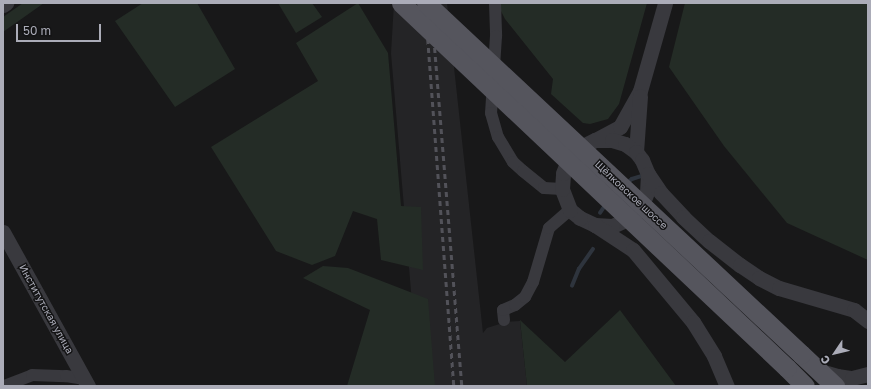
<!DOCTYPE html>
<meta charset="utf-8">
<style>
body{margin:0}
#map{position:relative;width:871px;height:389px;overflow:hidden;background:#181819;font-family:"Golos Text",sans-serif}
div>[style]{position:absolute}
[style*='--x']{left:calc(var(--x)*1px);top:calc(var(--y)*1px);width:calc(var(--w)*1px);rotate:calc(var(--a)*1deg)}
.built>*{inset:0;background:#242426}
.green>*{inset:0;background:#242c26}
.stream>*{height:3.5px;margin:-1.75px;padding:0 1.75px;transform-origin:1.75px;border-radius:1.75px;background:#2e343d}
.minor>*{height:12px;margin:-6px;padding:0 6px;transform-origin:6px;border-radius:6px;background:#39393e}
.tertiary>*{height:15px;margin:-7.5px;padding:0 7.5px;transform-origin:7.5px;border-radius:7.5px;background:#39393e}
.primary>*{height:19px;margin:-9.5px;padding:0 9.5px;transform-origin:9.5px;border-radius:9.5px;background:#55555d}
.rail>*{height:3px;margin-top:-1.5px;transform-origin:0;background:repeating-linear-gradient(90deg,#525259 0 5px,transparent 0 9px)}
.primary-bridge>*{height:19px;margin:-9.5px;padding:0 9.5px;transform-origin:9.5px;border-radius:9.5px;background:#55555d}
span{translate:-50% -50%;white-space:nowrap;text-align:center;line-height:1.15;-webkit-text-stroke:3px #131314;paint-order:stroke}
.street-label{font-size:10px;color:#abacb8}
.frame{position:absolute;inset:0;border:4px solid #abacb8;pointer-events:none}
.north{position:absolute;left:815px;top:333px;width:40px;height:40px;-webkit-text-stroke:3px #131314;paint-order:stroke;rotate:235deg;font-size:11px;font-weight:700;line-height:16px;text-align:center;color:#abacb8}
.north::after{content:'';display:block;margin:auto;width:14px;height:18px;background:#abacb8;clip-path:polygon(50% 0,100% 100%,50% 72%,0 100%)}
.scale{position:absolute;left:16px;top:24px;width:85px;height:18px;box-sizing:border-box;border:2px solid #abacb8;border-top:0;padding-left:5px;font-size:12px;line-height:14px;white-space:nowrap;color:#abacb8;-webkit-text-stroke:3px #131314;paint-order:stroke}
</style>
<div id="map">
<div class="built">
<i style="clip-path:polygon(394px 3px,447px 3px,483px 333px,487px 328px,506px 322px,520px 321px,527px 386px,419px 386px,391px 53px)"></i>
</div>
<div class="green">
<i style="clip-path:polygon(23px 3px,44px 3px,3px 32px,3px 17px)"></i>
<i style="clip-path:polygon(143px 3px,197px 3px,235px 69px,175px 107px,115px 21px)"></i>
<i style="clip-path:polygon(278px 3px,312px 3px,322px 17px,296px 33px)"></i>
<i style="clip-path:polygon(358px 3px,388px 53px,401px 206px,421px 207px,423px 270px,381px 260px,377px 219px,353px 211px,335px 256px,312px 265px,276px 251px,211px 147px,318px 81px,296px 43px)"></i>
<i style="clip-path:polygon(497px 3px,647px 3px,619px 104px,608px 119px,590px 124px,583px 123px,551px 94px,553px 79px,505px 19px)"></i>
<i style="clip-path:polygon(685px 3px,868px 3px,868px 260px,787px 223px,724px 146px,669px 67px)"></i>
<i style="clip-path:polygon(323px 266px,348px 268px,428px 299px,435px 386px,347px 386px,370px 310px,303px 278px)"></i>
<i style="clip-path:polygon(620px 310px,676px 386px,527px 386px,520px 320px,565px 362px)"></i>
</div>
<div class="stream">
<i style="--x:627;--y:183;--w:6;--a:-39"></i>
<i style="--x:632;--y:179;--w:10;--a:-17"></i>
<i style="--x:600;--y:213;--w:11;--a:-56"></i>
<i style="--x:572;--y:286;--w:18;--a:-68"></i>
<i style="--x:579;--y:269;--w:24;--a:-55"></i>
</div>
<div class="minor">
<i style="--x:495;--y:3;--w:33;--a:88"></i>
<i style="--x:496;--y:36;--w:77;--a:93.7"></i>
<i style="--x:491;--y:113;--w:25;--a:74"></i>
<i style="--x:498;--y:137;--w:29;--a:59"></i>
<i style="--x:513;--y:162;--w:13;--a:42"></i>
<i style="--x:523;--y:171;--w:27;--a:39"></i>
<i style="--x:544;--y:188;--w:18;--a:3"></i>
<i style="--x:504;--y:320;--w:10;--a:-96"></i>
<i style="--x:503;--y:310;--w:13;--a:-23"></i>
<i style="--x:515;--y:305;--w:13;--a:-39"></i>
<i style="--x:525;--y:297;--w:17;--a:-62"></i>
<i style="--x:533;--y:282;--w:56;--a:-73.5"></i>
<i style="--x:549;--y:228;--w:28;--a:-41"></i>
<i style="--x:4;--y:386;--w:30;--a:-21"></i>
<i style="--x:32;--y:375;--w:34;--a:2"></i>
<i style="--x:66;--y:376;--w:19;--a:9"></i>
</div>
<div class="tertiary">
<i style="--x:3;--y:5;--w:4;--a:-34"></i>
<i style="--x:597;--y:139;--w:26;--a:-28"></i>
<i style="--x:620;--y:127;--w:41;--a:-60.9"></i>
<i style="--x:640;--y:91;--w:91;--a:-74.1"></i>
<i style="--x:636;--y:152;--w:56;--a:-85.9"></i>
<i style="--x:648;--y:174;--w:18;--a:93"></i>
<i style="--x:647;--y:192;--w:17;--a:111"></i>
<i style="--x:641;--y:208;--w:17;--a:140"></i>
<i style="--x:628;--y:219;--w:17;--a:156"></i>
<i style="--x:612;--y:226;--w:17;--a:-177"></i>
<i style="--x:595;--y:225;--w:17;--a:-155"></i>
<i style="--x:580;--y:218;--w:13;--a:-141"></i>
<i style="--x:570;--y:210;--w:22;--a:-111"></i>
<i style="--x:562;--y:189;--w:16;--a:-86"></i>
<i style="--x:563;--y:173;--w:16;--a:-68"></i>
<i style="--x:569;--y:158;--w:16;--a:-43"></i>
<i style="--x:581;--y:147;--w:16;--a:-27"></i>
<i style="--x:595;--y:140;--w:17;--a:0"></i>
<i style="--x:612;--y:140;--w:14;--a:17"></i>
<i style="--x:625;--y:144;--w:14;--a:36"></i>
<i style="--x:636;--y:152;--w:10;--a:53"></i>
<i style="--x:642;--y:160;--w:15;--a:67"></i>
<i style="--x:648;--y:174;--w:23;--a:56"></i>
<i style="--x:661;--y:193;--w:33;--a:47"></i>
<i style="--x:683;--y:217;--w:35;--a:43"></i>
<i style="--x:709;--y:241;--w:39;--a:38"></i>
<i style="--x:740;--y:265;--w:23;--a:34"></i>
<i style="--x:759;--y:278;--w:22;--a:27"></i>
<i style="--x:779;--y:288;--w:78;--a:16.3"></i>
<i style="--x:854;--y:310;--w:18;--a:38"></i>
<i style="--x:595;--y:225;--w:45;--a:33.3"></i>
<i style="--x:633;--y:250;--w:94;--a:50.2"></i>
<i style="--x:693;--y:322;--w:40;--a:58"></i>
<i style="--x:714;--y:356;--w:33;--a:67"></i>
<i style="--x:3;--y:232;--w:176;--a:61.1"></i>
<i style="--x:820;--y:371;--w:18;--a:16"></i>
<i style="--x:837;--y:376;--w:15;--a:8"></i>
<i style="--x:852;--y:378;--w:16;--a:-14"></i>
</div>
<div class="primary">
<i style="--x:801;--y:354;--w:47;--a:43.3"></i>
<i style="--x:787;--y:368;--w:25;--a:45"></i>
</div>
<div class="rail">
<i style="--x:425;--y:3;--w:384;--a:85.7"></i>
<i style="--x:431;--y:3;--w:384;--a:85.4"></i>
</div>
<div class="primary-bridge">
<i style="--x:401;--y:3;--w:531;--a:43.4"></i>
<i style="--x:426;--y:3;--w:514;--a:43.11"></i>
</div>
<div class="street-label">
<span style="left:631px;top:195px;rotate:43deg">Щёлковское шоссе</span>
<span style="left:46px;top:309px;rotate:61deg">Институтская улица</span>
</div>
<div class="frame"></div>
<div class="north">С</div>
<div class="scale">50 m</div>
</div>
